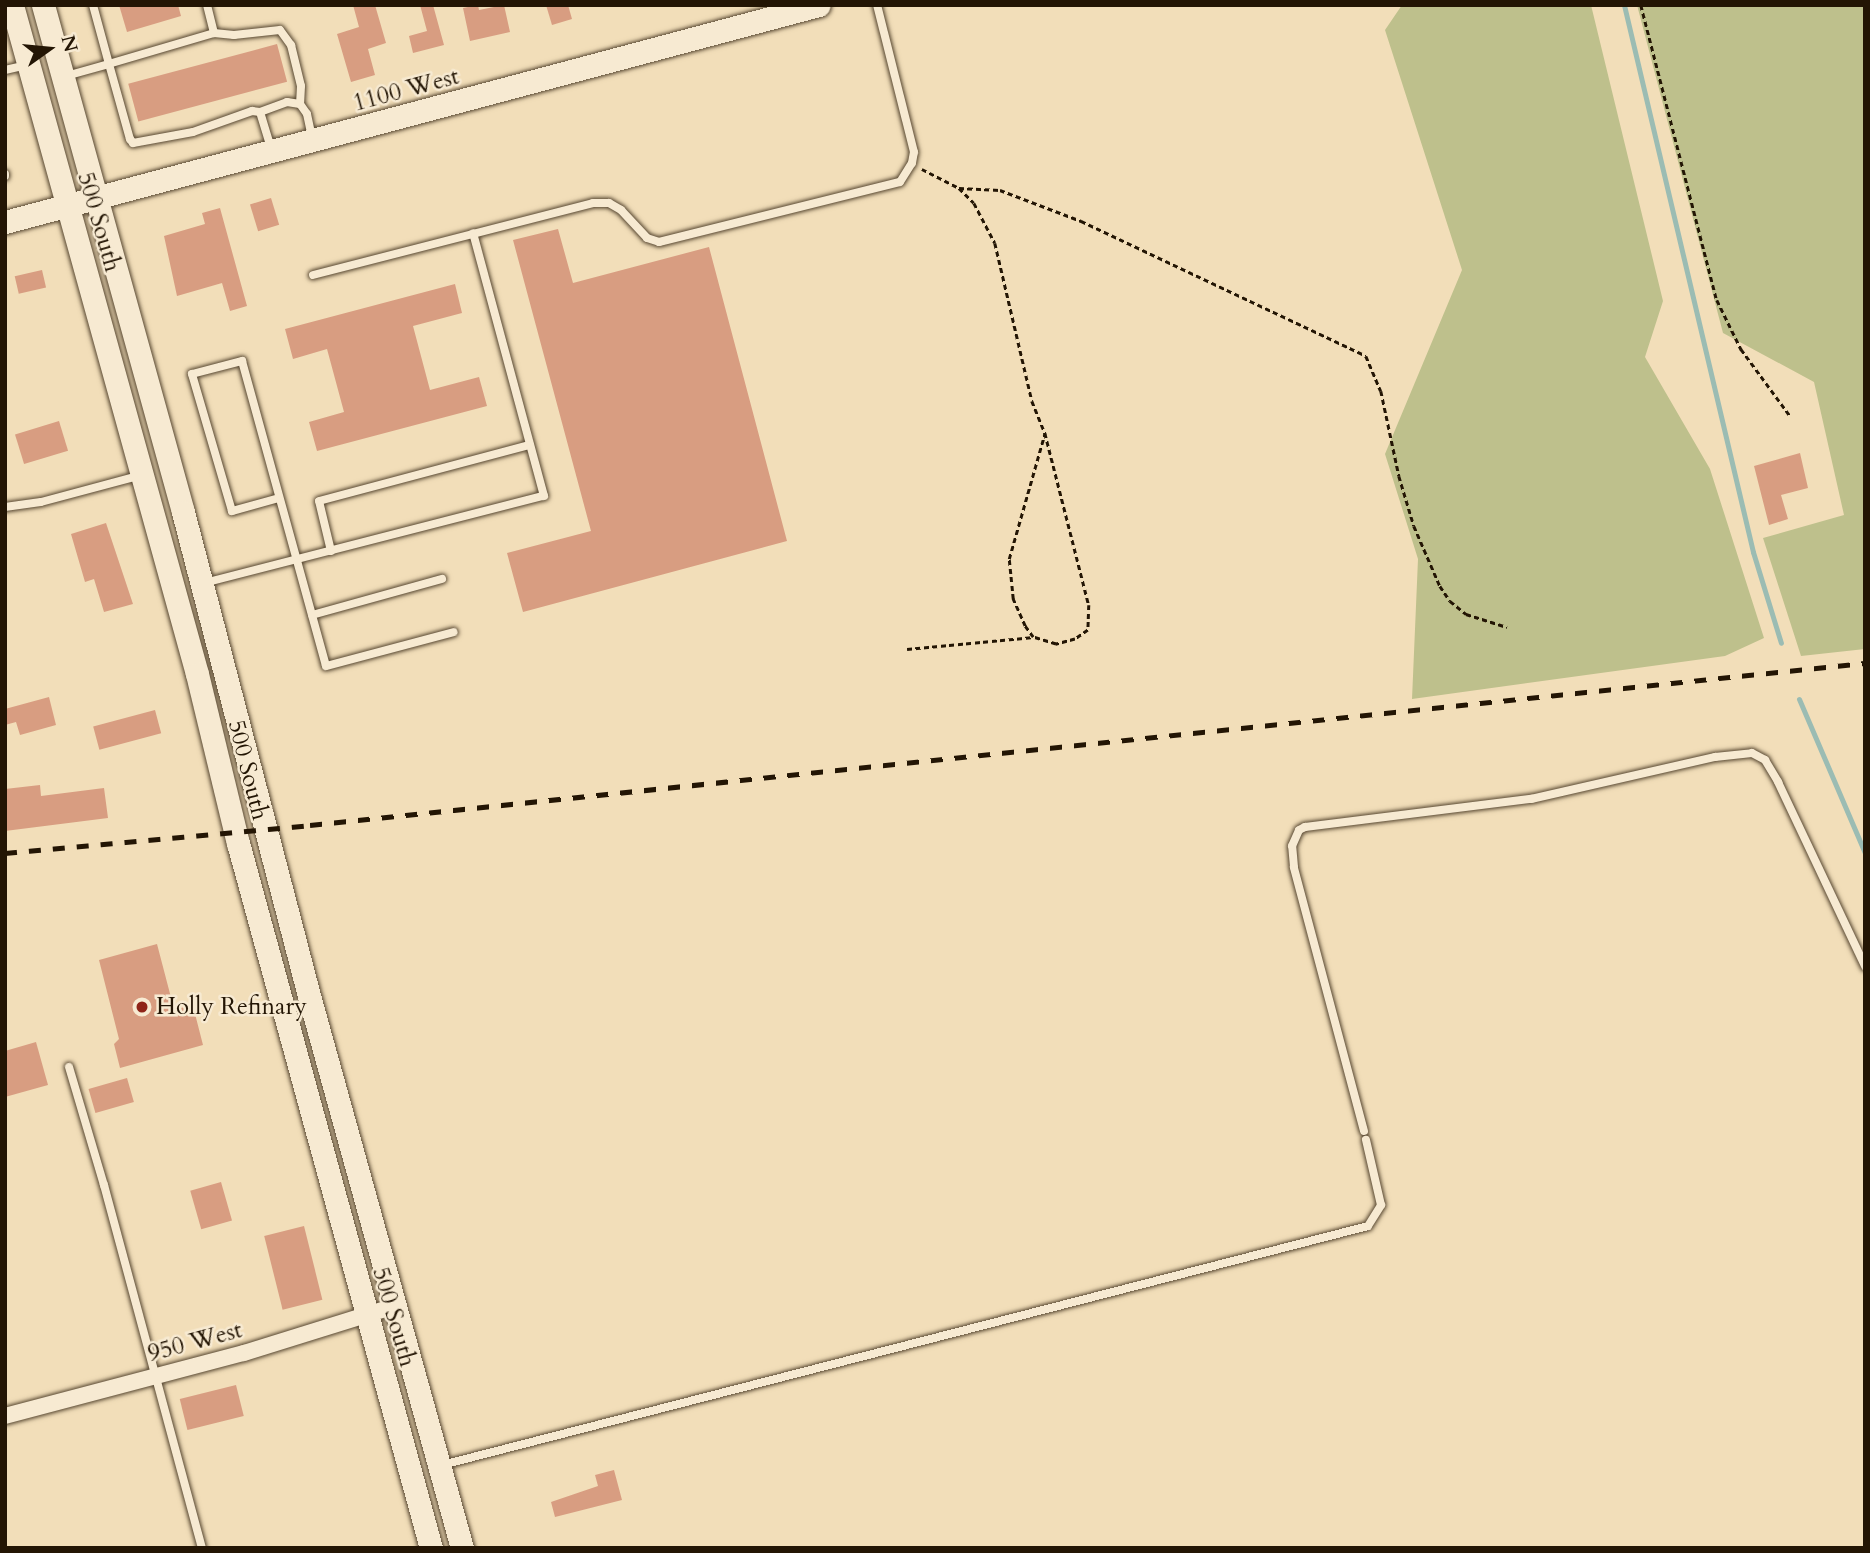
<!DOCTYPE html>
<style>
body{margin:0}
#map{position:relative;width:1870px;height:1553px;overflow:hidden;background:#f2deb9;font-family:Cardo,serif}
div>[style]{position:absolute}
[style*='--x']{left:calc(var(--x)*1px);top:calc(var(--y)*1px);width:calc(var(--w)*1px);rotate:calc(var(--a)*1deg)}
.green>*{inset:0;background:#bec08c}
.stream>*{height:5px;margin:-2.5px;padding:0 2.5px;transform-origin:2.5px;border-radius:2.5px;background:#9bbcb3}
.building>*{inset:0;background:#d89d81;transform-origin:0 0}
.path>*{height:2.5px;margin-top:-1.25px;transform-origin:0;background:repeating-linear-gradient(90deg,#231504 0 5px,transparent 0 8.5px)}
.roads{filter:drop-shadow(0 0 2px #574731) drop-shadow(0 0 2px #574731)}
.lane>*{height:8px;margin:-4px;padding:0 4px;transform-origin:4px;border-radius:4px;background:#f7ead2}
.street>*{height:16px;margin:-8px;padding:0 8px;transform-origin:8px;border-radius:8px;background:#f7ead2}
.secondary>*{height:23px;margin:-11.5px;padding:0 11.5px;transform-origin:11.5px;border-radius:11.5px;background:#f7ead2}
.rail>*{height:5px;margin-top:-2.5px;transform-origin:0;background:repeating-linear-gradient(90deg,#231504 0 12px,transparent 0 24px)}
.dots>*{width:19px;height:19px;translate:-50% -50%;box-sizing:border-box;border:4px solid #f7ead2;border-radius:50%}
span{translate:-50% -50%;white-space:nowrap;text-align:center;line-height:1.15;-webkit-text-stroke:5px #f7ead2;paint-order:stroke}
.street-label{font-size:24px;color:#231504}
.poi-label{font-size:24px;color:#231504}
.left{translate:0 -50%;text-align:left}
.frame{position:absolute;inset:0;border:7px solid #231504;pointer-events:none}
.north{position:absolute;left:14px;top:14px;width:70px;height:70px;-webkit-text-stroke:5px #f7ead2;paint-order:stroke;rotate:75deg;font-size:19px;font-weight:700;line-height:28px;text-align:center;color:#231504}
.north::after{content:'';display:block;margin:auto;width:24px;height:32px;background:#231504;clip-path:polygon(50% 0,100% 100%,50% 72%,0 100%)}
</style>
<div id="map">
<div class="green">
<i style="clip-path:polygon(1402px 5px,1591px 5px,1663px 301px,1645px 357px,1710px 469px,1764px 638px,1725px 656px,1412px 699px,1418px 559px,1385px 454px,1462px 270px,1385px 30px)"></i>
<i style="clip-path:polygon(1637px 5px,1865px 5px,1865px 649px,1801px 656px,1763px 538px,1844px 515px,1814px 382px,1723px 333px)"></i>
</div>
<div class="stream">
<i style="--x:1624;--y:5;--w:562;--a:76.73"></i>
<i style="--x:1753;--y:552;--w:95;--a:72.9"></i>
<i style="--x:1799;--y:699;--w:168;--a:66.8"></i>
</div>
<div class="building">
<i style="clip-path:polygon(119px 5px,178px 5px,181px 16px,127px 32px)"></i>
<i style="clip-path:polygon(353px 5px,375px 5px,386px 43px,368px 49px,375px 75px,351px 82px,337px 34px,359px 27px)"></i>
<i style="clip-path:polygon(420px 5px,433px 5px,444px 45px,413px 53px,409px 36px,427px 31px)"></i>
<i style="clip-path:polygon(478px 5px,479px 10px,504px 5px,510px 32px,470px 41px,463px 8px)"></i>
<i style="clip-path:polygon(546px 5px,568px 5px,572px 19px,552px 25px)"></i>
<i style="left:277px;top:44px;width:39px;height:154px;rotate:75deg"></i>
<i style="left:271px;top:198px;width:28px;height:22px;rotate:73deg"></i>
<i style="clip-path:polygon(220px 208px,247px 306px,230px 311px,222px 283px,177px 296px,164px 236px,205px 224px,202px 213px)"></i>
<i style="clip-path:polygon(558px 229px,573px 283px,709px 247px,787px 541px,523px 612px,507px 553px,591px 531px,513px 240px)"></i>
<i style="left:42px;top:270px;width:18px;height:28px;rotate:77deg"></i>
<i style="clip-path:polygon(455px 284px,462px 313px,413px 326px,430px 390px,479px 377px,487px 406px,317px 451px,309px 422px,344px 412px,327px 349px,293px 359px,285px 329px)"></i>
<i style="left:59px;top:421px;width:31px;height:46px;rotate:73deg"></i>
<i style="clip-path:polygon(1800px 453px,1808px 488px,1781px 495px,1788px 519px,1769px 525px,1754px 466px)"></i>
<i style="clip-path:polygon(106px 523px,133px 604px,104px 612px,94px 579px,85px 582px,71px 534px)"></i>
<i style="clip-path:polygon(49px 697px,56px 725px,20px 735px,16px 722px,5px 725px,5px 709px)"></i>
<i style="left:155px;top:710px;width:24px;height:64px;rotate:75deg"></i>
<i style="clip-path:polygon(40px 785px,41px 796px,104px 788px,108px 818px,5px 831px,5px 789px)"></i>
<i style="clip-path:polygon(157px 944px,174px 1009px,193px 1006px,203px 1045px,120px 1068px,114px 1044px,119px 1039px,99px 960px)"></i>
<i style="clip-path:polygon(36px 1042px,48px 1085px,5px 1097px,5px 1051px)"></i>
<i style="left:127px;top:1078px;width:25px;height:40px;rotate:74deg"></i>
<i style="left:221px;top:1182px;width:40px;height:32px;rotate:74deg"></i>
<i style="left:304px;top:1226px;width:76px;height:41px;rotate:76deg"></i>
<i style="left:236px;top:1385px;width:32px;height:58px;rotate:76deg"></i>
<i style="clip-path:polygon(614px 1470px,622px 1500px,555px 1517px,551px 1502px,598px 1486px,595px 1475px)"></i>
</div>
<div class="path">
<i style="--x:1641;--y:5;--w:305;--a:75.6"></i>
<i style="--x:1717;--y:300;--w:55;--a:63.9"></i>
<i style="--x:1741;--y:349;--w:84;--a:53.7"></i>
<i style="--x:922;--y:169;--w:42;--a:27.2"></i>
<i style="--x:959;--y:188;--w:21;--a:45"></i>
<i style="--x:974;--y:203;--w:45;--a:62.3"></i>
<i style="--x:995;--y:243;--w:162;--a:76.8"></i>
<i style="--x:1032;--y:401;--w:35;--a:68"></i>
<i style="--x:959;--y:188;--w:41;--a:2.8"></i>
<i style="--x:1000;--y:190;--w:87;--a:20.9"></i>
<i style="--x:1081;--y:221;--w:315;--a:25.3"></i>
<i style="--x:1366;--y:356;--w:38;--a:67"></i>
<i style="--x:1381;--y:391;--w:87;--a:78"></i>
<i style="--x:1399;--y:476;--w:52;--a:73.3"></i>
<i style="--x:1414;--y:526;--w:65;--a:66.6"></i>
<i style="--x:1440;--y:586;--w:18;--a:56"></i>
<i style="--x:1450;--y:601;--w:21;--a:39"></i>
<i style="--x:1466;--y:614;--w:43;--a:17.6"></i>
<i style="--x:1045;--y:433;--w:178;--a:75.7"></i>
<i style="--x:1089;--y:605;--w:25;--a:92"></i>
<i style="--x:1088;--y:630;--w:16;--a:145"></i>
<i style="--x:1075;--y:639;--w:20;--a:165"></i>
<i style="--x:1056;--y:644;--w:24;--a:-163"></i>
<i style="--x:1033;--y:637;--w:14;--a:-126"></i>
<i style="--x:1025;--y:626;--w:30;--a:-114"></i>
<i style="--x:1013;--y:599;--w:40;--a:-95.7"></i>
<i style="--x:1009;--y:559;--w:131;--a:-74.1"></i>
<i style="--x:907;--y:649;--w:127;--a:-5.4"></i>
</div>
<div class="roads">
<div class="lane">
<i style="--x:207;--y:5;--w:29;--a:76"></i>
<i style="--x:214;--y:33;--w:109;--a:163.6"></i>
<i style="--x:109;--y:64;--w:78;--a:74.4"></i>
<i style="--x:130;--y:139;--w:5;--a:53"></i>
<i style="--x:133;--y:143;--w:61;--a:-10.4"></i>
<i style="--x:193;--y:132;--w:63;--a:-19.6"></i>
<i style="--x:252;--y:111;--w:8;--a:7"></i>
<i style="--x:260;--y:112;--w:39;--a:73"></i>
<i style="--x:214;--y:33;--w:20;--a:6"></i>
<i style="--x:234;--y:35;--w:46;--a:-6.2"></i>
<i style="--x:280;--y:30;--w:19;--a:54"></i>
<i style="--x:291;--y:45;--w:42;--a:76.3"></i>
<i style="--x:301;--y:86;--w:18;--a:93"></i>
<i style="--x:5;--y:70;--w:22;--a:-13"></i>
<i style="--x:66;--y:76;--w:45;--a:-15.6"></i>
<i style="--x:109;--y:64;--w:61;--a:-105.2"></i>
<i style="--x:260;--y:112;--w:29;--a:-20"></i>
<i style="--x:287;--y:102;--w:13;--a:9"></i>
<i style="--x:300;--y:104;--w:12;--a:55"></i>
<i style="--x:307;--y:114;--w:24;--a:78"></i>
<i style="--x:5;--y:174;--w:2;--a:90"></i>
<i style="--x:313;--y:275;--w:289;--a:-14.4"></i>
<i style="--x:593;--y:203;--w:16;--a:0"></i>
<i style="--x:609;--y:203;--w:14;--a:30"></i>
<i style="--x:621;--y:210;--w:38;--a:47"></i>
<i style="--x:647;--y:238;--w:13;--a:18"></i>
<i style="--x:659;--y:242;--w:248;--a:-14"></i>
<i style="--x:900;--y:182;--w:22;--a:-58"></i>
<i style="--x:912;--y:163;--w:11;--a:-80"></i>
<i style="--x:914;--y:152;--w:152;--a:-104.1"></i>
<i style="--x:279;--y:498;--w:49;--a:164.5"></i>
<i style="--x:232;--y:511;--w:143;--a:-106.3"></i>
<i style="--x:192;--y:374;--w:52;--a:-14.6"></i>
<i style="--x:242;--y:361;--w:316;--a:74.6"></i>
<i style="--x:326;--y:666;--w:132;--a:-14.9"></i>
<i style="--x:5;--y:507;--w:36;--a:-8"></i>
<i style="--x:41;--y:502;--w:100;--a:-15"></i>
<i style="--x:331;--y:551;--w:51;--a:-103.5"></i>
<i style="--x:319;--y:501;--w:218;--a:-14.9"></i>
<i style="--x:204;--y:583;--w:351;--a:-14.4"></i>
<i style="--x:544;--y:496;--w:272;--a:-105.1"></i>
<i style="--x:312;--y:615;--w:135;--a:-15.5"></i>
<i style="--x:69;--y:1067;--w:123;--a:73.5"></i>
<i style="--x:104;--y:1185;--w:376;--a:74.9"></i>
<i style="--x:1364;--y:1131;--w:273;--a:-104.9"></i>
<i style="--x:1294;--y:867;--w:21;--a:-95"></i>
<i style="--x:1292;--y:846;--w:17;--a:-66"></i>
<i style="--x:1299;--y:830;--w:7;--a:-27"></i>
<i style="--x:1305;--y:827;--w:228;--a:-7.1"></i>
<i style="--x:1531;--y:799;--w:189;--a:-12.9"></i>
<i style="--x:1715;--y:757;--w:37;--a:-6"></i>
<i style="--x:1752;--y:753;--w:15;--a:28"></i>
<i style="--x:1765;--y:760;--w:26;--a:59"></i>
<i style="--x:1778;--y:782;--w:204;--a:64.7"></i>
<i style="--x:442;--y:1465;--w:956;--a:-14.47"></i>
<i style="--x:1368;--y:1226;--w:25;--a:-58"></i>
<i style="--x:1381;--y:1205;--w:67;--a:-103"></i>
</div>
<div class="street">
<i style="--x:5;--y:1416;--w:247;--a:-14.8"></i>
<i style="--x:244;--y:1353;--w:158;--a:-17.3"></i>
</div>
<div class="secondary">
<i style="--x:12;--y:5;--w:694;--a:74.54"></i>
<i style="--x:197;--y:674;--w:174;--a:76.4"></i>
<i style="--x:238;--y:843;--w:731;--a:74.69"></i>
<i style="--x:43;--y:5;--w:526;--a:74.56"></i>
<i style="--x:183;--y:512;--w:496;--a:75.4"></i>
<i style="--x:308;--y:992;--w:577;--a:74.52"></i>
<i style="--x:5;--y:222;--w:842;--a:-14.93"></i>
</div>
</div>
<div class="rail">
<i style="--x:5;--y:853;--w:306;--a:-5.2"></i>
<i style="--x:310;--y:825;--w:1563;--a:-5.95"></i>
</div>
<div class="dots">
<i style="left:142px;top:1007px;background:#8f2418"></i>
</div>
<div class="street-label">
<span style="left:406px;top:90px;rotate:-15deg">1100 West</span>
<span style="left:99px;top:222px;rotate:74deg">500 South</span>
<span style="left:248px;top:770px;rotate:76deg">500 South</span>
<span style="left:394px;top:1317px;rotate:74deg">500 South</span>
<span style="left:195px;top:1342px;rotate:-15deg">950 West</span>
</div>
<div class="poi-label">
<span class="left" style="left:156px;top:1007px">Holly Refinary</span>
</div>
<div class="frame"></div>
<div class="north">N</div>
</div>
